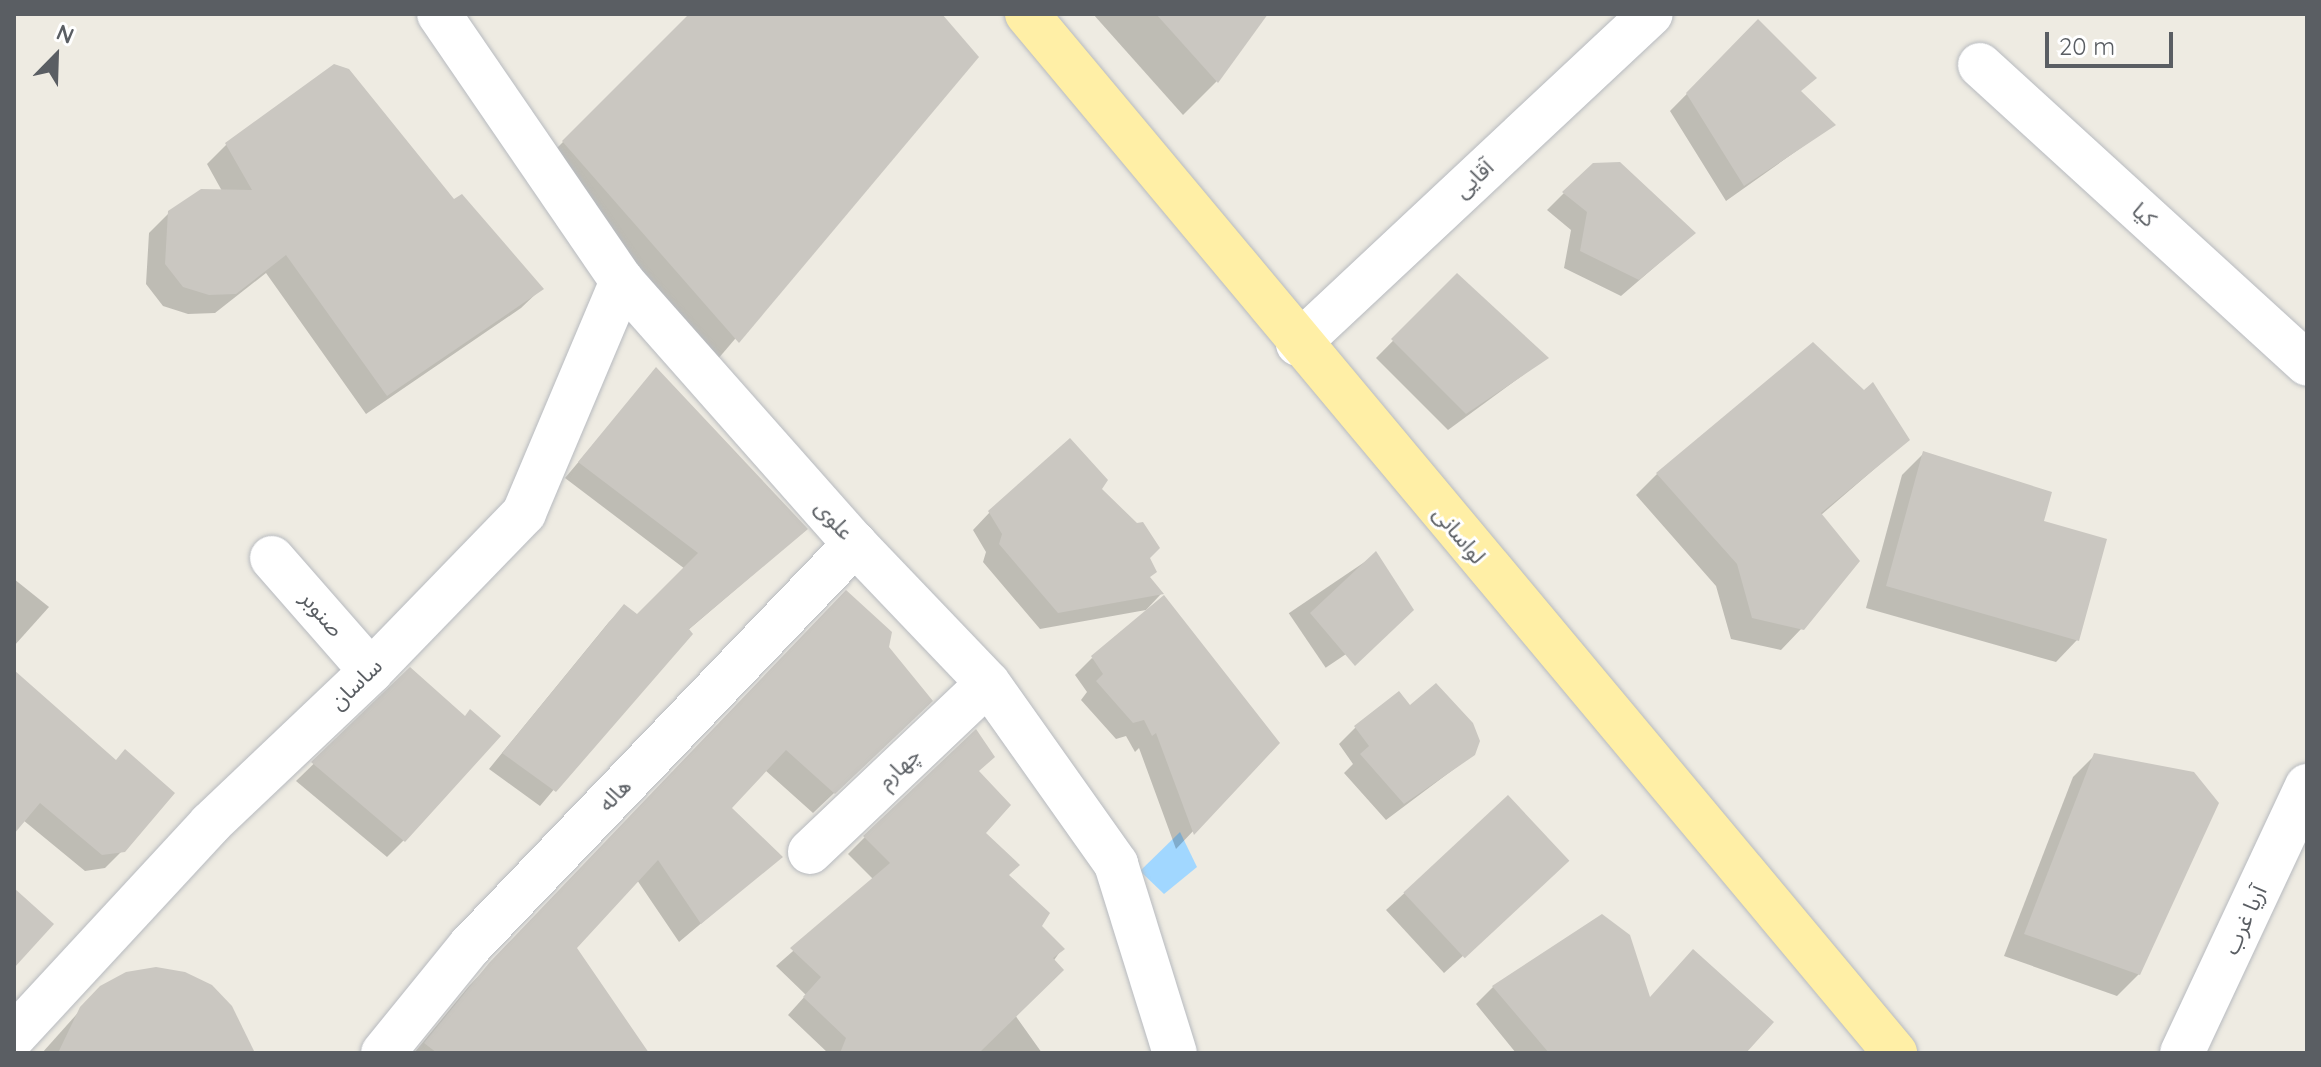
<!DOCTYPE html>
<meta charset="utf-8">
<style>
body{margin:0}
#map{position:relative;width:2321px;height:1067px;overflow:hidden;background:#eeebe2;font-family:Quicksand,"Noto Sans Arabic",sans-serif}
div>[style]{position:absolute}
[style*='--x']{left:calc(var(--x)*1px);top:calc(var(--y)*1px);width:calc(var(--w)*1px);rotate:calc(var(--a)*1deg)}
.water>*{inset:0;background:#a1d7ff}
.shadow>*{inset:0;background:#0003;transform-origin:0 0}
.building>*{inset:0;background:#cac7c1;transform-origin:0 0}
.roads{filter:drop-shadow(0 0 2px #b7babf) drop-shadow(0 0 2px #b7babf)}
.minor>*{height:44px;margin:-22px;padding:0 22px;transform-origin:22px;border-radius:22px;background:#fff}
.major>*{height:44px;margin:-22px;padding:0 22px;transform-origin:22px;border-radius:22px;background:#ffefa6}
span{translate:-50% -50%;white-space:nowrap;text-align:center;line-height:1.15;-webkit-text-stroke:6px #fff;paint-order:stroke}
.street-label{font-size:22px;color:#5a5e63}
.frame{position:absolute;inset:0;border:16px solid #5a5e63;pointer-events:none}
.north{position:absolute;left:16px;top:16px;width:80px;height:80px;-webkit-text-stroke:6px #fff;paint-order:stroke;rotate:23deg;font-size:22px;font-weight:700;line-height:32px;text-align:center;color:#5a5e63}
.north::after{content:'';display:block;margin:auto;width:28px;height:36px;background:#5a5e63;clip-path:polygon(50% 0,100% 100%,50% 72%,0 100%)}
.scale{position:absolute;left:2045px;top:32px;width:128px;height:36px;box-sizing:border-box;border:4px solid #5a5e63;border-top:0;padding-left:10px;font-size:24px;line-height:28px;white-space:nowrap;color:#5a5e63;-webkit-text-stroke:6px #fff;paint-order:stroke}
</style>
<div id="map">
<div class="water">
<i style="clip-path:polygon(1180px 832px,1197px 867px,1164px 894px,1140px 871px)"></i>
</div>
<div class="shadow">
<i style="clip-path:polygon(691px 14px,940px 14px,976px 57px,706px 373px,531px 174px)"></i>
<i style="clip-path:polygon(1093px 14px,1265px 14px,1217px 81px,1183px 115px)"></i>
<i style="clip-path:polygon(1758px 22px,1799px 92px,1833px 125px,1726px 201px,1670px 111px)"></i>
<i style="clip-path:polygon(227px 144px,454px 202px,541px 289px,521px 308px,366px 414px,266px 273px,215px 313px,188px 314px,163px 306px,146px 284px,149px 233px,169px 213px,222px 191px,207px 164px)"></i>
<i style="clip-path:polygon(1564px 193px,1694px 233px,1621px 296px,1564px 268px,1571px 230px,1547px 210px)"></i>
<i style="clip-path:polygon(1457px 276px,1546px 358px,1448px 430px,1376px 358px)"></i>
<i style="clip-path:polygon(656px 370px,806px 529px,687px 631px,540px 806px,489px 769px,609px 622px,624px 607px,637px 617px,685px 569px,565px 478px)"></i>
<i style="clip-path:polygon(1908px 440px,1821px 515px,1802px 628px,1781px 650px,1731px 639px,1716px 586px,1636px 495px,1657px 474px)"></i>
<i style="clip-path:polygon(1924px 453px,2042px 522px,2077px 640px,2056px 662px,1866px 608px,1902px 475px)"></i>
<i style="clip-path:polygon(1099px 489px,1148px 558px,1148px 578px,1161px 594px,1146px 610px,1040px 629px,983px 562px,986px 552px,973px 530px,990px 512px)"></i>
<i style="left:1375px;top:555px;width:66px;height:104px;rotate:56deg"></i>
<i style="clip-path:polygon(14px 579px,49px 607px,14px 646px)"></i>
<i style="clip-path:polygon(826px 613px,887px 648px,910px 721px,813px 813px,765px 770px,729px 808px,780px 857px,679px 942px,637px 880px,575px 948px,646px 1053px,414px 1053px,469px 986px)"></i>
<i style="clip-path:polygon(1092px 658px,1277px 743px,1176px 849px,1139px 748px,1135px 752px,1126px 736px,1116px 739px,1081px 700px,1087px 692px,1075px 675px)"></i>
<i style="clip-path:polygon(410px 670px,465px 718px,404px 840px,387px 857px,296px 781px)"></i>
<i style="clip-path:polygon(14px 673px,123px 850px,105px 868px,85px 871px,23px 820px,14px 831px)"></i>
<i style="clip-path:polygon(1410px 708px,1474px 754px,1386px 820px,1344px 773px,1353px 764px,1339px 744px,1356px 727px)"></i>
<i style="clip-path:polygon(2095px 755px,2139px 974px,2117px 996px,2004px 956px,2073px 777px)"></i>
<i style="clip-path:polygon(977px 772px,983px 833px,1040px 927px,1062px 949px,1015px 1015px,1042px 1053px,828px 1053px,788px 1015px,806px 995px,776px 966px,874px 880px,848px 854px,865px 837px)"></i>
<i style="clip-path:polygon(1508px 798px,1549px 878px,1444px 973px,1386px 910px)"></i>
<i style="clip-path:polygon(1602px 916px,1648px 1000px,1744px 1053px,1516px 1053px,1476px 1004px,1493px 987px)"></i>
<i style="clip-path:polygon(101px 987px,246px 1053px,42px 1053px)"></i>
</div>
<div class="building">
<i style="clip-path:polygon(689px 14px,942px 14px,979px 57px,739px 343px,562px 141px)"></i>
<i style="clip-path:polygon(1156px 14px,1268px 14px,1218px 83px)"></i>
<i style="clip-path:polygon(1758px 19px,1817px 78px,1801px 91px,1836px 125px,1744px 186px,1686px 93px)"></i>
<i style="clip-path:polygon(334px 64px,349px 69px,454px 199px,462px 194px,544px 289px,387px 396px,286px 255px,236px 294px,209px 295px,183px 287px,165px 264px,168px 211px,201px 189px,252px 190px,225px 143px)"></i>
<i style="clip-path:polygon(1620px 162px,1696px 233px,1639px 280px,1580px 251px,1587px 212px,1562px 192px,1593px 163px)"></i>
<i style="clip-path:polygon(1457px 273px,1549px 358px,1466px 414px,1391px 339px)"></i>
<i style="clip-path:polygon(1813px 342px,1864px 390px,1873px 382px,1910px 440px,1821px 513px,1860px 561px,1804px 630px,1752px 618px,1737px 564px,1656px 473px)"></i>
<i style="clip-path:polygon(656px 367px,808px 529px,689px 629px,693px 634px,556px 792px,502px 753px,624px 604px,637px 614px,698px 553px,578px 462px)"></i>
<i style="clip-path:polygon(1070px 438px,1108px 480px,1102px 489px,1137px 523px,1143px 522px,1160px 548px,1150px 558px,1157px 572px,1150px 577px,1164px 594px,1058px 613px,999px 544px,1002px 534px,988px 511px)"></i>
<i style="clip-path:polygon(1923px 451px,2052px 492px,2044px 521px,2107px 539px,2079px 641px,1886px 586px)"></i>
<i style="clip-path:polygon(1376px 551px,1414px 610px,1355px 666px,1310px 613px)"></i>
<i style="clip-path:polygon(846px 590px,892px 632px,889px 647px,933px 701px,835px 794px,786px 750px,732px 808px,783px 857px,701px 924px,658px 860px,577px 948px,649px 1053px,437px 1053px,424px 1043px,489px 963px)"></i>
<i style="clip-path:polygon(1164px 595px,1280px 743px,1194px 835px,1156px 733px,1152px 736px,1144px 720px,1133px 723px,1096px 681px,1103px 674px,1091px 656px)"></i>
<i style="clip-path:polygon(410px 667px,465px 716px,470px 709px,501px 736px,405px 842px,311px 762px)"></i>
<i style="clip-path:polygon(14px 670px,116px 760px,125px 749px,175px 793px,125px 852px,102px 855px,40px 803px,14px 834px)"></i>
<i style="clip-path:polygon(1436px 683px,1473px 723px,1480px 741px,1475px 755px,1404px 804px,1360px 754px,1369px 746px,1354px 726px,1399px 691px,1410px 705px)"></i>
<i style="clip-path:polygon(976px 729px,995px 757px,979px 771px,1011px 805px,986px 833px,1020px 865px,1009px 875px,1050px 913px,1042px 926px,1065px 949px,1053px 958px,1064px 970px,979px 1053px,840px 1053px,846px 1038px,803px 997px,821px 977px,790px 948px,890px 863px,863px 836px)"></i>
<i style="clip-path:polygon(2094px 753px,2194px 772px,2219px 803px,2140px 975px,2024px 934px)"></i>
<i style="left:1508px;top:795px;width:90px;height:143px;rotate:47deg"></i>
<i style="clip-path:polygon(14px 888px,54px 924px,14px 968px)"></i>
<i style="clip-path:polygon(1602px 914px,1630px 935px,1650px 997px,1693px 949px,1774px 1022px,1746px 1053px,1549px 1053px,1492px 986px)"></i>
<i style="clip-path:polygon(156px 967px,185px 972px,212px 985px,232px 1006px,255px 1053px,58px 1053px,80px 1007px,100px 986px,126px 972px)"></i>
</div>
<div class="roads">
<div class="minor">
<i style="--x:439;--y:14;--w:324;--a:55.6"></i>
<i style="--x:622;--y:281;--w:351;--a:48.5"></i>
<i style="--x:855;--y:544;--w:192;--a:46.3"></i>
<i style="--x:988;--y:683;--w:222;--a:54.7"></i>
<i style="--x:1116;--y:864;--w:198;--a:72.7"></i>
<i style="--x:1980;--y:65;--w:443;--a:42.4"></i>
<i style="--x:1298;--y:344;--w:483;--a:-43.1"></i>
<i style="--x:272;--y:558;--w:150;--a:48.8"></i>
<i style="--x:810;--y:852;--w:245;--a:-43.5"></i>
<i style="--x:14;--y:1036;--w:289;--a:-47.2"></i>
<i style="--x:210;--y:824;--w:222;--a:-43.5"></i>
<i style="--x:371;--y:671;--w:220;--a:-45.9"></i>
<i style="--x:524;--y:513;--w:252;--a:-67.1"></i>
<i style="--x:383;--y:1053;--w:138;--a:-50.9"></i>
<i style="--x:470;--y:946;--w:557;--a:-46.24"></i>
<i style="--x:2182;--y:1053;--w:295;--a:-64.9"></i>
</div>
<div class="major">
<i style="--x:1027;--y:14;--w:1354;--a:50.12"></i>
</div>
</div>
<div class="street-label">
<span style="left:1474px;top:179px;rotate:-43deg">آقایی</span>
<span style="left:2144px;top:215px;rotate:42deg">کیا</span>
<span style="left:834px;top:520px;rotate:48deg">علوی</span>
<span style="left:1459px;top:535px;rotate:50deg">لواسانی</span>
<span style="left:322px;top:614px;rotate:49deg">صنوبر</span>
<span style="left:356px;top:684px;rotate:-44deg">ساسان</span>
<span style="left:899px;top:768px;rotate:-43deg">چهارم</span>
<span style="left:615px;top:795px;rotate:-46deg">هاله</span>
<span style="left:2245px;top:920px;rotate:-65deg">آریا غرب</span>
</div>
<div class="frame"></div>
<div class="north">N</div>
<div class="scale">20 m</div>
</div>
